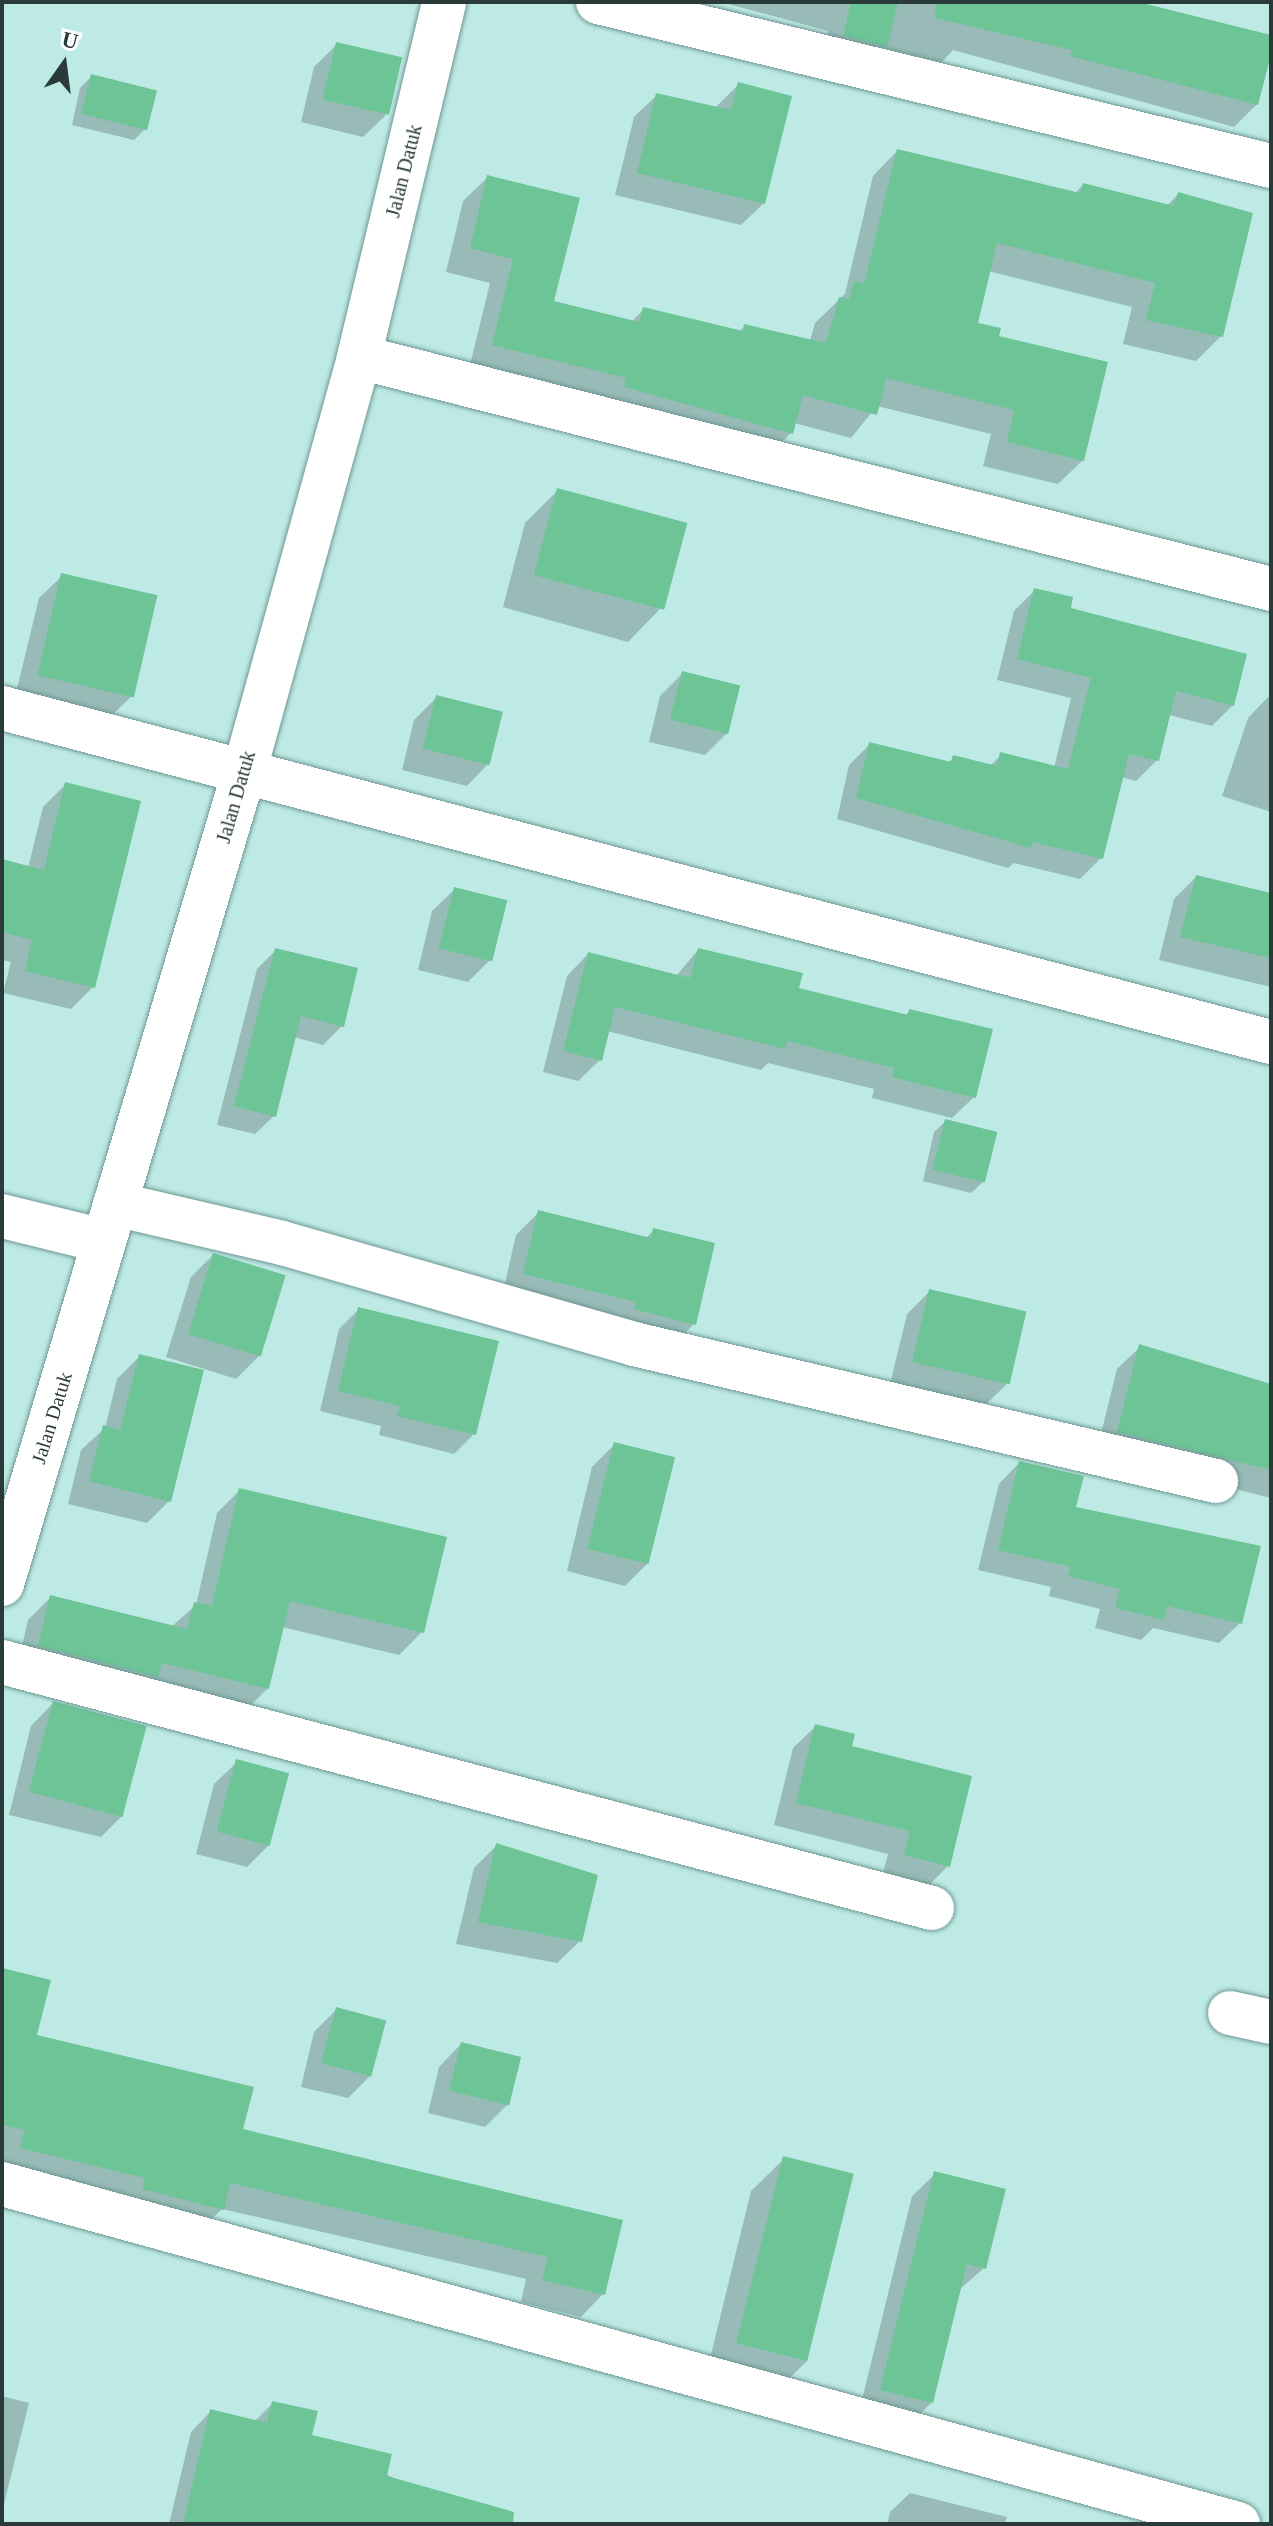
<!DOCTYPE html>
<style>
body{margin:0}
#map{position:relative;width:1273px;height:2526px;overflow:hidden;background:#beeae5;font-family:"Times New Roman",serif}
div>[style]{position:absolute}
[style*='--x']{left:calc(var(--x)*1px);top:calc(var(--y)*1px);width:calc(var(--w)*1px);rotate:calc(var(--a)*1deg)}
.shadow>*{inset:0;background:#0003}
.building>*{inset:0;background:#6dc497;transform-origin:0 0}
.roads{filter:drop-shadow(0 0 2px #6e9793) drop-shadow(0 0 2px #6e9793)}
.street>*{height:44px;margin:-22px;padding:0 22px;transform-origin:22px;border-radius:22px;background:#fff}
span{translate:-50% -50%;white-space:nowrap;text-align:center;line-height:1.15;-webkit-text-stroke:6px #fff;paint-order:stroke}
.street-label{font-size:20px;color:#293a39}
.frame{position:absolute;inset:0;border:4px solid #293a39;pointer-events:none}
.north{position:absolute;left:24px;top:24px;width:80px;height:80px;-webkit-text-stroke:6px #fff;paint-order:stroke;rotate:14deg;font-size:22px;font-weight:700;line-height:32px;text-align:center;color:#293a39}
.north::after{content:'';display:block;margin:auto;width:28px;height:36px;background:#293a39;clip-path:polygon(50% 0,100% 100%,50% 72%,0 100%)}
</style>
<div id="map">
<div class="shadow">
<i style="clip-path:polygon(721px 2px,1138px 2px,1271px 37px,1271px 47px,1257px 104px,1234px 127px,953px 50px,941px 63px,883px 48px,863px 68px,822px 58px,828px 31px)"></i>
<i style="clip-path:polygon(337px 44px,386px 115px,363px 137px,301px 122px,314px 67px)"></i>
<i style="clip-path:polygon(92px 76px,145px 129px,134px 140px,72px 125px,80px 88px)"></i>
<i style="clip-path:polygon(738px 85px,764px 203px,741px 225px,615px 195px,634px 117px,657px 95px,715px 108px)"></i>
<i style="clip-path:polygon(897px 151px,1074px 194px,1083px 185px,1167px 206px,1178px 194px,1221px 336px,1196px 361px,1123px 344px,1132px 307px,988px 271px,975px 324px,996px 337px,1083px 460px,1058px 484px,983px 466px,991px 434px,877px 406px,851px 438px,794px 423px,791px 433px,767px 457px,469px 369px,490px 283px,446px 272px,463px 201px,488px 177px,552px 302px,631px 322px,644px 309px,739px 332px,745px 326px,810px 341px,815px 323px,845px 294px,873px 176px)"></i>
<i style="clip-path:polygon(558px 490px,660px 609px,628px 642px,503px 607px,525px 523px)"></i>
<i style="clip-path:polygon(62px 576px,131px 697px,108px 719px,15px 697px,39px 598px)"></i>
<i style="clip-path:polygon(1035px 590px,1233px 705px,1212px 726px,1169px 715px,1157px 760px,1136px 781px,1121px 777px,1101px 858px,1080px 879px,1014px 863px,1008px 868px,837px 819px,849px 765px,870px 744px,948px 763px,954px 757px,990px 766px,1001px 755px,1054px 768px,1071px 698px,997px 680px,1014px 611px)"></i>
<i style="clip-path:polygon(683px 673px,727px 733px,705px 755px,649px 742px,660px 696px)"></i>
<i style="clip-path:polygon(437px 697px,489px 763px,467px 786px,402px 770px,414px 720px)"></i>
<i style="clip-path:polygon(1268px 697px,1271px 698px,1271px 812px,1222px 796px,1248px 718px)"></i>
<i style="clip-path:polygon(65px 785px,93px 987px,71px 1009px,3px 993px,11px 962px,2px 960px,2px 862px,28px 868px,43px 807px)"></i>
<i style="clip-path:polygon(1196px 877px,1271px 894px,1271px 987px,1159px 960px,1174px 899px)"></i>
<i style="clip-path:polygon(455px 889px,490px 960px,468px 982px,418px 970px,432px 911px)"></i>
<i style="clip-path:polygon(698px 950px,797px 990px,904px 1016px,910px 1011px,974px 1097px,952px 1118px,872px 1098px,874px 1089px,768px 1063px,761px 1070px,607px 1031px,600px 1060px,578px 1081px,543px 1072px,567px 976px,588px 954px,676px 976px)"></i>
<i style="clip-path:polygon(275px 951px,342px 1026px,323px 1045px,294px 1037px,274px 1116px,255px 1134px,217px 1125px,257px 969px)"></i>
<i style="clip-path:polygon(946px 1121px,983px 1182px,971px 1193px,923px 1181px,934px 1132px)"></i>
<i style="clip-path:polygon(539px 1212px,645px 1239px,654px 1230px,694px 1324px,672px 1346px,502px 1296px,516px 1235px)"></i>
<i style="clip-path:polygon(213px 1255px,259px 1356px,236px 1379px,166px 1357px,191px 1277px)"></i>
<i style="clip-path:polygon(930px 1291px,1006px 1385px,983px 1407px,890px 1384px,907px 1314px)"></i>
<i style="clip-path:polygon(359px 1309px,474px 1434px,454px 1454px,379px 1435px,381px 1426px,320px 1411px,339px 1329px)"></i>
<i style="clip-path:polygon(1140px 1347px,1271px 1385px,1271px 1498px,1096px 1454px,1117px 1369px)"></i>
<i style="clip-path:polygon(140px 1356px,169px 1501px,147px 1523px,68px 1504px,81px 1450px,105px 1428px,117px 1379px)"></i>
<i style="clip-path:polygon(614px 1445px,648px 1563px,625px 1586px,567px 1571px,592px 1467px)"></i>
<i style="clip-path:polygon(1019px 1463px,1074px 1509px,1240px 1623px,1219px 1643px,1153px 1628px,1141px 1640px,1095px 1628px,1100px 1609px,1049px 1596px,1051px 1587px,978px 1570px,999px 1484px)"></i>
<i style="clip-path:polygon(240px 1490px,422px 1632px,399px 1655px,282px 1627px,268px 1688px,245px 1711px,17px 1668px,28px 1620px,51px 1597px,171px 1627px,196px 1605px,217px 1513px)"></i>
<i style="clip-path:polygon(53px 1703px,124px 1814px,101px 1837px,9px 1815px,31px 1726px)"></i>
<i style="clip-path:polygon(816px 1726px,850px 1747px,948px 1866px,926px 1888px,882px 1877px,888px 1854px,774px 1825px,793px 1748px)"></i>
<i style="clip-path:polygon(237px 1762px,270px 1844px,247px 1867px,196px 1854px,214px 1784px)"></i>
<i style="clip-path:polygon(497px 1845px,580px 1941px,557px 1963px,456px 1944px,474px 1868px)"></i>
<i style="clip-path:polygon(2px 1970px,35px 2036px,241px 2131px,621px 2221px,603px 2294px,581px 2317px,521px 2302px,526px 2279px,222px 2209px,199px 2231px,2px 2171px)"></i>
<i style="clip-path:polygon(336px 2010px,371px 2075px,348px 2098px,301px 2087px,314px 2032px)"></i>
<i style="clip-path:polygon(461px 2044px,507px 2105px,485px 2127px,428px 2113px,439px 2067px)"></i>
<i style="clip-path:polygon(784px 2159px,808px 2360px,775px 2392px,706px 2375px,751px 2191px)"></i>
<i style="clip-path:polygon(935px 2174px,984px 2268px,959px 2290px,932px 2402px,909px 2425px,859px 2412px,912px 2196px)"></i>
<i style="clip-path:polygon(2px 2396px,29px 2403px,2px 2512px)"></i>
<i style="clip-path:polygon(273px 2403px,310px 2436px,485px 2524px,169px 2524px,191px 2432px,211px 2411px,254px 2422px)"></i>
<i style="clip-path:polygon(910px 2493px,1007px 2517px,1005px 2524px,887px 2524px,890px 2512px)"></i>
</div>
<div class="building">
<i style="clip-path:polygon(851px 2px,898px 2px,887px 47px,843px 36px)"></i>
<i style="clip-path:polygon(936px 2px,1138px 2px,1271px 35px,1271px 55px,1258px 105px,1070px 56px,1072px 50px,935px 18px)"></i>
<i style="left:336px;top:42px;width:68px;height:59px;rotate:13deg"></i>
<i style="left:91px;top:74px;width:68px;height:41px;rotate:14deg"></i>
<i style="clip-path:polygon(738px 82px,792px 96px,765px 204px,637px 173px,656px 93px,731px 110px)"></i>
<i style="clip-path:polygon(897px 149px,1080px 193px,1083px 183px,1174px 206px,1178px 192px,1253px 213px,1223px 337px,1146px 320px,1155px 283px,997px 243px,978px 323px,1001px 328px,999px 336px,1108px 362px,1084px 461px,1007px 442px,1014px 410px,886px 378px,877px 415px,803px 395px,793px 434px,624px 387px,626px 378px,492px 345px,513px 259px,470px 248px,487px 175px,580px 198px,554px 301px,639px 322px,643px 307px,743px 331px,744px 324px,826px 343px,839px 297px,849px 299px,854px 281px,864px 284px)"></i>
<i style="left:557px;top:488px;width:135px;height:90px;rotate:15deg"></i>
<i style="left:61px;top:573px;width:99px;height:105px;rotate:13deg"></i>
<i style="clip-path:polygon(1034px 588px,1073px 597px,1071px 608px,1247px 654px,1234px 706px,1176px 691px,1159px 761px,1129px 754px,1103px 859px,1033px 842px,1031px 848px,856px 798px,869px 742px,951px 762px,953px 755px,997px 766px,1000px 752px,1068px 769px,1091px 678px,1017px 659px)"></i>
<i style="left:682px;top:671px;width:60px;height:50px;rotate:14deg"></i>
<i style="left:436px;top:695px;width:69px;height:55px;rotate:14deg"></i>
<i style="clip-path:polygon(65px 782px,141px 801px,95px 988px,25px 971px,32px 940px,2px 932px,2px 859px,44px 870px)"></i>
<i style="clip-path:polygon(1196px 875px,1271px 893px,1271px 958px,1180px 937px)"></i>
<i style="left:454px;top:887px;width:55px;height:63px;rotate:14deg"></i>
<i style="clip-path:polygon(275px 948px,358px 968px,344px 1027px,301px 1016px,276px 1117px,234px 1106px)"></i>
<i style="clip-path:polygon(698px 948px,803px 973px,799px 988px,908px 1015px,909px 1009px,993px 1029px,976px 1098px,892px 1077px,894px 1068px,787px 1041px,785px 1049px,615px 1007px,602px 1061px,563px 1051px,588px 952px,690px 978px)"></i>
<i style="left:945px;top:1119px;width:54px;height:52px;rotate:14deg"></i>
<i style="clip-path:polygon(538px 1210px,651px 1238px,653px 1228px,715px 1243px,696px 1325px,634px 1309px,636px 1302px,523px 1274px)"></i>
<i style="left:213px;top:1253px;width:76px;height:85px;rotate:17deg"></i>
<i style="left:929px;top:1289px;width:100px;height:75px;rotate:13deg"></i>
<i style="clip-path:polygon(358px 1307px,499px 1341px,476px 1435px,397px 1416px,400px 1406px,338px 1391px)"></i>
<i style="clip-path:polygon(1139px 1344px,1271px 1384px,1271px 1470px,1117px 1432px)"></i>
<i style="clip-path:polygon(139px 1354px,204px 1370px,171px 1502px,89px 1481px,103px 1425px,120px 1430px)"></i>
<i style="left:614px;top:1442px;width:63px;height:110px;rotate:14deg"></i>
<i style="clip-path:polygon(1019px 1461px,1084px 1476px,1076px 1507px,1261px 1546px,1242px 1624px,1167px 1606px,1164px 1620px,1115px 1608px,1120px 1589px,1068px 1576px,1071px 1567px,998px 1550px)"></i>
<i style="clip-path:polygon(239px 1488px,447px 1537px,424px 1633px,290px 1601px,269px 1689px,162px 1663px,158px 1677px,38px 1646px,50px 1595px,187px 1629px,194px 1602px,212px 1606px)"></i>
<i style="left:53px;top:1701px;width:97px;height:94px;rotate:15deg"></i>
<i style="clip-path:polygon(815px 1724px,855px 1734px,852px 1746px,972px 1776px,950px 1867px,904px 1855px,910px 1831px,796px 1803px)"></i>
<i style="left:236px;top:1759px;width:55px;height:75px;rotate:15deg"></i>
<i style="clip-path:polygon(496px 1843px,598px 1875px,582px 1942px,478px 1922px)"></i>
<i style="clip-path:polygon(2px 1968px,51px 1980px,37px 2035px,254px 2087px,243px 2129px,623px 2220px,605px 2295px,542px 2280px,548px 2257px,230px 2183px,224px 2210px,142px 2189px,145px 2178px,20px 2148px,25px 2130px,2px 2125px)"></i>
<i style="left:336px;top:2007px;width:52px;height:58px;rotate:15deg"></i>
<i style="left:461px;top:2042px;width:62px;height:50px;rotate:14deg"></i>
<i style="left:783px;top:2156px;width:73px;height:193px;rotate:14deg"></i>
<i style="clip-path:polygon(934px 2171px,1006px 2189px,986px 2269px,967px 2264px,933px 2403px,880px 2390px)"></i>
<i style="clip-path:polygon(272px 2401px,318px 2411px,312px 2435px,392px 2454px,387px 2476px,514px 2512px,513px 2524px,183px 2524px,210px 2409px,267px 2423px)"></i>
</div>
<div class="roads">
<div class="street">
<i style="--x:598;--y:2;--w:693;--a:13.7"></i>
<i style="--x:359;--y:357;--w:941;--a:14.27"></i>
<i style="--x:2;--y:708;--w:1312;--a:14.75"></i>
<i style="--x:115;--y:1204;--w:171;--a:13.1"></i>
<i style="--x:282;--y:1243;--w:366;--a:16"></i>
<i style="--x:634;--y:1344;--w:598;--a:13.25"></i>
<i style="--x:2;--y:1216;--w:105;--a:13.8"></i>
<i style="--x:2;--y:1584;--w:850;--a:-73.4"></i>
<i style="--x:245;--y:769;--w:427;--a:-74.5"></i>
<i style="--x:359;--y:357;--w:365;--a:-76.5"></i>
<i style="--x:2;--y:1662;--w:962;--a:14.82"></i>
<i style="--x:1230;--y:2013;--w:42;--a:12.4"></i>
<i style="--x:2;--y:2184;--w:1282;--a:15.38"></i>
</div>
</div>
<div class="street-label">
<span style="left:404px;top:171px;rotate:-76deg">Jalan Datuk</span>
<span style="left:236px;top:797px;rotate:-74deg">Jalan Datuk</span>
<span style="left:52px;top:1418px;rotate:-73deg">Jalan Datuk</span>
</div>
<div class="frame"></div>
<div class="north">U</div>
</div>
